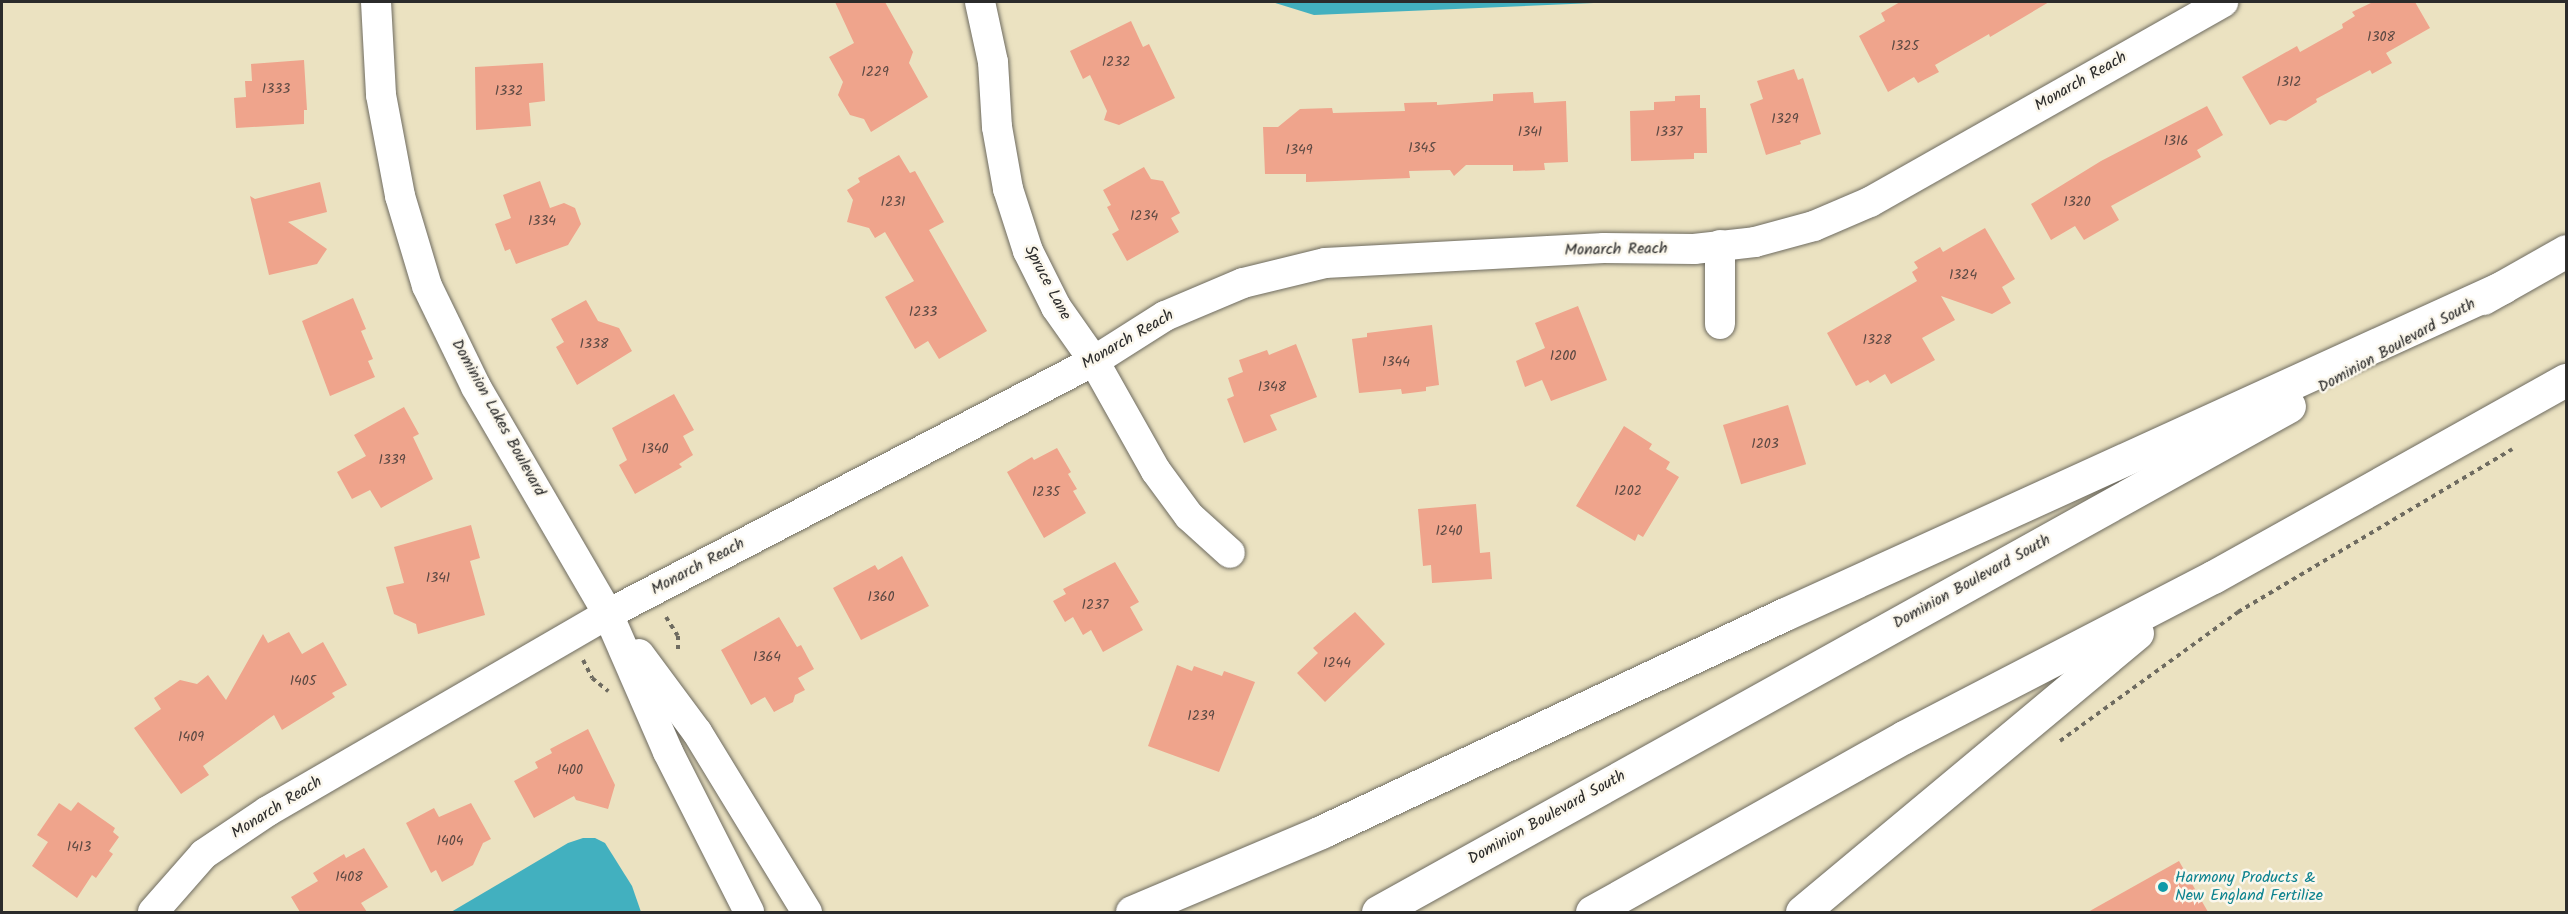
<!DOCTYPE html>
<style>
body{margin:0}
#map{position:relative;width:2568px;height:914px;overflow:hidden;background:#ebe2c1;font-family:Kalam,sans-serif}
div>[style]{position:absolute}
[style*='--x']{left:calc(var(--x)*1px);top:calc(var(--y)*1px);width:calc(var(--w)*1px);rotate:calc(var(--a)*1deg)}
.water>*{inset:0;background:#42b0bf}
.building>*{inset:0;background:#efa48c;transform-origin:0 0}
.path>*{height:4px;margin-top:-2px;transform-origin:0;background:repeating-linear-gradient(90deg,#6e6b60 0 4.5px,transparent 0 9px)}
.roads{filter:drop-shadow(0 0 2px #6e6b60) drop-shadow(0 0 2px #6e6b60)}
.minor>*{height:30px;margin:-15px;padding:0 15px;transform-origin:15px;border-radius:15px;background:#fff}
.motorway>*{height:33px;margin:-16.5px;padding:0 16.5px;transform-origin:16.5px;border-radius:16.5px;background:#fff}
.dots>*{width:16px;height:16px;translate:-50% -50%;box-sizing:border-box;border:3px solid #fbf7ec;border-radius:50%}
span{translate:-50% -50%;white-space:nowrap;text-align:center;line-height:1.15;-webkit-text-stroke:5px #fbf7ec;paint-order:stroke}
.number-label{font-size:14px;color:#5c4943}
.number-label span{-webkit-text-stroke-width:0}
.street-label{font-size:16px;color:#2b2b2b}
.culture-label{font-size:16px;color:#0d838f}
.left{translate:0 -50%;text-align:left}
.frame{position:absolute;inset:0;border:3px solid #2b2b2b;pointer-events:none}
</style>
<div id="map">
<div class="water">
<i style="clip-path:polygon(1272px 2px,1617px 2px,1314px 15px)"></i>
<i style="clip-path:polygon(583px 838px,595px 838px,605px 843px,632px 886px,641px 912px,451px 912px,568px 843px)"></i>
</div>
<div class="building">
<i style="clip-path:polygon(835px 2px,885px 2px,913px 52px,909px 63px,928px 97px,871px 132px,864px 119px,850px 115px,838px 95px,843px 82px,829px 57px,854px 43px)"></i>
<i style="clip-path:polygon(1900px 2px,2049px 2px,1990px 37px,1989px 34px,1935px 65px,1939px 72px,1918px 83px,1914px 77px,1888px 92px,1859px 36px,1885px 21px,1881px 13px)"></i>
<i style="clip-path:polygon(2373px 2px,2415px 2px,2430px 28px,2386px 53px,2392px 63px,2372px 74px,2370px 70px,2316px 99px,2317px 102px,2286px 121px,2279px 120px,2270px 125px,2242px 77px,2297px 46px,2300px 52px,2343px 28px,2342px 24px,2355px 16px,2352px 12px)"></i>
<i style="clip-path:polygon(1131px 21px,1143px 47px,1149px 44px,1175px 98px,1119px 125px,1104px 120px,1107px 111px,1090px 75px,1083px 79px,1070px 51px)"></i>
<i style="clip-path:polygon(304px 60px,307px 110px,304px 110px,304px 124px,236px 128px,234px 98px,246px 97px,245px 81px,252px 81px,251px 64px)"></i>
<i style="clip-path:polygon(543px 63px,545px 101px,529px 103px,531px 126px,476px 130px,475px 67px)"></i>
<i style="clip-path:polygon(1794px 69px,1798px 80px,1803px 78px,1821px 134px,1800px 141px,1801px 144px,1766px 155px,1750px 104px,1763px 99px,1757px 81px)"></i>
<i style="clip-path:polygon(1533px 92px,1534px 103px,1566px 101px,1568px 162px,1544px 163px,1545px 170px,1513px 171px,1513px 165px,1466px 165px,1454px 176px,1450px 170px,1409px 171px,1410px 178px,1335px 181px,1306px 182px,1306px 174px,1265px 174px,1263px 127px,1278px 127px,1300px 109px,1332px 108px,1333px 113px,1405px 111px,1404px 103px,1437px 102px,1437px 105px,1493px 101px,1493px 94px)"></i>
<i style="clip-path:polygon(1700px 95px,1700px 108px,1706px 108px,1707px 153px,1694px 153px,1694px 159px,1631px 161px,1630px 111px,1654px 110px,1654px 102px,1675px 101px,1675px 96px)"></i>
<i style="clip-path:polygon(2207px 106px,2223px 135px,2197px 150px,2201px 157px,2111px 206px,2119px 220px,2084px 240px,2075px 226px,2051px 240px,2031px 204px,2101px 161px)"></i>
<i style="clip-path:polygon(899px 155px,910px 173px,915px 171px,944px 222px,929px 230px,987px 331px,939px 359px,928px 341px,915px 349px,885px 297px,914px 281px,885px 232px,875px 238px,869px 228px,847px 222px,853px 200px,847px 190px,860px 182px,858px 178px)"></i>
<i style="clip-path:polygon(1144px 167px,1151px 179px,1163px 181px,1180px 213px,1171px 218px,1179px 232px,1127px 261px,1112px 234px,1119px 230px,1107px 207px,1111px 205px,1103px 190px)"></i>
<i style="clip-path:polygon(540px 181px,550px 208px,564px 203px,575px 208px,581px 224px,568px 245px,516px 264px,510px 249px,505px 251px,495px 224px,511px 218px,503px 195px)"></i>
<i style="clip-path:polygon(320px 182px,327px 212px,288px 222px,327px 249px,317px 264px,269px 275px,250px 196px,255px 199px)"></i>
<i style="clip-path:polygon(1985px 228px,2015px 279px,2002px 287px,2011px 303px,1992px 314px,1941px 296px,1955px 320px,1922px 338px,1935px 360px,1891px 384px,1885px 374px,1870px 383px,1868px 380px,1856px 386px,1827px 333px,1917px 281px,1912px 272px,1918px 268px,1914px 262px,1940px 247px,1943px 252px)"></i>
<i style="clip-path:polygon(353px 298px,366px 329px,361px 331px,373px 359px,368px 361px,375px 377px,330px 396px,302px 321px)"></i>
<i style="clip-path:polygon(586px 300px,598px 321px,619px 328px,632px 351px,577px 385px,556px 347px,564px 342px,551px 319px)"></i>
<i style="clip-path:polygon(1578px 306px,1607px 380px,1551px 401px,1542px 380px,1525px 387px,1516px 361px,1545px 348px,1535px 323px)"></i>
<i style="clip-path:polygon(1432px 325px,1439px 385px,1426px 387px,1426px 391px,1402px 394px,1401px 389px,1359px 393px,1352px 339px,1367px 337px,1367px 333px)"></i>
<i style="clip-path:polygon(1296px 344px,1317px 397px,1270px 415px,1277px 430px,1244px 443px,1227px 399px,1234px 396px,1228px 378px,1243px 372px,1239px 360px,1267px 350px,1269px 355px)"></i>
<i style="clip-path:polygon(674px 394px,694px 430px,683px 436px,693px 455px,679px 464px,682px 467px,635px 494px,619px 465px,627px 460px,612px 428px)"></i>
<i style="left:1788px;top:405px;width:62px;height:68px;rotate:73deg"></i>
<i style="clip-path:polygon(404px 407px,419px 434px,413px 437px,433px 479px,381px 508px,370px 490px,352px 499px,337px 472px,366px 456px,354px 435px)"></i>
<i style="clip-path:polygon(1624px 426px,1652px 444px,1649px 449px,1670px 462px,1666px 469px,1679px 477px,1643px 537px,1638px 534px,1635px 541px,1576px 506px)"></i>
<i style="clip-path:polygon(1057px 448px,1071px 472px,1068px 474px,1077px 489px,1073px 491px,1086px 513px,1044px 538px,1007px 472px,1032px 457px,1034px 460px)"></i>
<i style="clip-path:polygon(1476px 504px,1480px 553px,1490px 552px,1492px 579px,1432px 583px,1431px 565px,1423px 566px,1418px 509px)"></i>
<i style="clip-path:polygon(471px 525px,480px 558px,470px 561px,485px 615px,418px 634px,416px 624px,394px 614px,386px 587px,404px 583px,394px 547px)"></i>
<i style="clip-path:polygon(902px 556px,929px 606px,861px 640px,833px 588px,875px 565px,878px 570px)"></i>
<i style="clip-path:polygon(1115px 562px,1139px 602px,1130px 607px,1143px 630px,1103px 652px,1091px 630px,1083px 635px,1073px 617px,1065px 622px,1053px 601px,1066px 594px,1063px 589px)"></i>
<i style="clip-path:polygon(1355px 612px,1385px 644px,1325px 702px,1297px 673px,1318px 653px,1313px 648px)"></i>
<i style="clip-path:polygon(779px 617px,797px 647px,801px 645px,814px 669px,798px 678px,805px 690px,795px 695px,793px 702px,774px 712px,765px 697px,751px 705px,721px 650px)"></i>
<i style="clip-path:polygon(289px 632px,302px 654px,323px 642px,347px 685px,332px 693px,335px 697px,282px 730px,274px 715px,203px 766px,209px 775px,181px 794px,134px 728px,161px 709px,154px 698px,180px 680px,197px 684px,208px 675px,226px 700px,263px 634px,268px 643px)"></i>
<i style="clip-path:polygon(1177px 665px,1192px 671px,1194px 666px,1222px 676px,1224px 671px,1255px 682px,1219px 772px,1148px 746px)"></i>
<i style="clip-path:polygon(588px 729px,615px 785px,608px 809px,576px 800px,574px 796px,534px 818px,514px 781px,538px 768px,535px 762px,552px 753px,550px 749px)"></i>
<i style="clip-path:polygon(78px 802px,115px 828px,113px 832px,119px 837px,109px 851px,113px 854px,96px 878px,92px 875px,77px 898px,32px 866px,48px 842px,37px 835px,59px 803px,71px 811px)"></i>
<i style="clip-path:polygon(471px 803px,491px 839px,483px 843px,473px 865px,442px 882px,436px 870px,431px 873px,406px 823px,434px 808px,439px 817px)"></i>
<i style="clip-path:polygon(364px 848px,388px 887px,361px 903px,367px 912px,300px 912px,291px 897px,318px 881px,313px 873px,344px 854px,346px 858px)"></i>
<i style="clip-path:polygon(2179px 861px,2208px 912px,2088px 912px)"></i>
</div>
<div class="path">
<i style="--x:666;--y:617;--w:22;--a:58"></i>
<i style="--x:678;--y:636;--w:18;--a:90"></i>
<i style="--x:583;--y:660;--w:20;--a:63"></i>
<i style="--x:592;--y:678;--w:21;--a:39"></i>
<i style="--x:2060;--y:741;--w:220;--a:-35.9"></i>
<i style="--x:2238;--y:612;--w:319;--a:-30.7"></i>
</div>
<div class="roads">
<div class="minor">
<i style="--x:376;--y:2;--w:93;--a:86.9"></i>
<i style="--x:381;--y:95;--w:103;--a:79.3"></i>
<i style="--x:400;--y:196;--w:94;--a:73.3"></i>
<i style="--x:427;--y:286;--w:112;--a:64.1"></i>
<i style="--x:476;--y:387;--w:263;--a:59.8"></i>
<i style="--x:608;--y:614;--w:150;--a:66.5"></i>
<i style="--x:668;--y:752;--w:179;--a:63.1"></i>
<i style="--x:980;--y:2;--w:61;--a:77.8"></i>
<i style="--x:993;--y:62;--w:65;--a:86.5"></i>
<i style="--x:997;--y:127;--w:63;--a:79.9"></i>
<i style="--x:1008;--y:189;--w:65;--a:72.1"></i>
<i style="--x:1028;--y:251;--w:63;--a:63.4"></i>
<i style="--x:1056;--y:307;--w:66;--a:54.9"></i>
<i style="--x:1094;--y:361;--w:126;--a:60.6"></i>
<i style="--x:1156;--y:471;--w:56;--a:53.7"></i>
<i style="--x:1189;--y:516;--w:55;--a:42.1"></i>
<i style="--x:1720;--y:324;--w:79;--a:-90"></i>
<i style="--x:639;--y:654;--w:97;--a:53.4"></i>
<i style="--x:697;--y:732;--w:211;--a:58.6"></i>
<i style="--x:153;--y:912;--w:77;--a:-48.7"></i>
<i style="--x:204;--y:854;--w:77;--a:-33.9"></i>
<i style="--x:268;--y:811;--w:393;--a:-30.1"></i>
<i style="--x:608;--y:614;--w:548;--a:-27.5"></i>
<i style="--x:1094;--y:361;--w:84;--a:-32.4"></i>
<i style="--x:1165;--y:316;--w:85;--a:-22.9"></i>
<i style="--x:1243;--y:283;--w:84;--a:-13.7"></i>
<i style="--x:1325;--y:263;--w:279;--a:-3.1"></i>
<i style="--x:1604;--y:248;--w:90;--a:0.6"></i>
<i style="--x:1694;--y:249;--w:61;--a:-6.5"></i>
<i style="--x:1755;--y:242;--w:61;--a:-15.2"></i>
<i style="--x:1814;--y:226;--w:61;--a:-23.2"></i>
<i style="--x:1870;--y:202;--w:406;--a:-29.5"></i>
</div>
<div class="motorway">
<i style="--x:2483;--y:298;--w:95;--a:-29.5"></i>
<i style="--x:1132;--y:912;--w:205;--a:-22.9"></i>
<i style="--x:1321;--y:832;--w:513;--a:-25.17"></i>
<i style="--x:1785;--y:614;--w:789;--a:-24.49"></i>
<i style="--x:1378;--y:912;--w:1042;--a:-29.05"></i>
<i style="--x:1592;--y:912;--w:358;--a:-29.3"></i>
<i style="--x:1904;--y:737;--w:348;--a:-27.4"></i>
<i style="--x:2213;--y:577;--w:404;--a:-29.2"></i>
<i style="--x:1802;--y:912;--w:436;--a:-39.8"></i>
</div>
</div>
<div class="dots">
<i style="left:2163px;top:887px;background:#0f9aa8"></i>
</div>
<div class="number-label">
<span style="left:2381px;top:37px">1308</span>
<span style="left:1905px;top:46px">1325</span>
<span style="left:1116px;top:62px">1232</span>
<span style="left:875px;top:72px">1229</span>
<span style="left:2289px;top:82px">1312</span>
<span style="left:276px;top:89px">1333</span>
<span style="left:509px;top:91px">1332</span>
<span style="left:1785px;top:119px">1329</span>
<span style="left:1530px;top:132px">1341</span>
<span style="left:1669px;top:132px">1337</span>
<span style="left:2176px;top:141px">1316</span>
<span style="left:1422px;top:148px">1345</span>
<span style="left:1299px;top:150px">1349</span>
<span style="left:893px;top:202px">1231</span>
<span style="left:2077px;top:202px">1320</span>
<span style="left:1144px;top:216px">1234</span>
<span style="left:542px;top:221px">1334</span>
<span style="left:1963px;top:275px">1324</span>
<span style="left:923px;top:312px">1233</span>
<span style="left:1877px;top:340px">1328</span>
<span style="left:594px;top:344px">1338</span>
<span style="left:1563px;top:356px">1200</span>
<span style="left:1396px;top:362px">1344</span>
<span style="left:1272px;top:387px">1348</span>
<span style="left:1765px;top:444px">1203</span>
<span style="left:655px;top:449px">1340</span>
<span style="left:392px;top:460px">1339</span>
<span style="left:1628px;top:491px">1202</span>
<span style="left:1046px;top:492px">1235</span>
<span style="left:1449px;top:531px">1240</span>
<span style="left:438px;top:578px">1341</span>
<span style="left:881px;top:597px">1360</span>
<span style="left:1095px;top:605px">1237</span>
<span style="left:767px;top:657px">1364</span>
<span style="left:1337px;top:663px">1244</span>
<span style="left:303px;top:681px">1405</span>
<span style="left:1201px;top:716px">1239</span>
<span style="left:191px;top:737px">1409</span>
<span style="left:570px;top:770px">1400</span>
<span style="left:450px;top:841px">1404</span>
<span style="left:79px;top:847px">1413</span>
<span style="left:349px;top:877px">1408</span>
</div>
<div class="street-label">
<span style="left:2081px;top:82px;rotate:-30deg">Monarch Reach</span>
<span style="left:1616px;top:250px;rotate:-1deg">Monarch Reach</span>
<span style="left:1047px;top:283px;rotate:62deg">Spruce Lane</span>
<span style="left:1128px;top:340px;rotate:-30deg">Monarch Reach</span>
<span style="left:2397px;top:346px;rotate:-29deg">Dominion Boulevard South</span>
<span style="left:498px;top:418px;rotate:61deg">Dominion Lakes Boulevard</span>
<span style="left:698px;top:567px;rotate:-28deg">Monarch Reach</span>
<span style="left:1972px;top:582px;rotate:-29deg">Dominion Boulevard South</span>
<span style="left:277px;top:808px;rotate:-32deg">Monarch Reach</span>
<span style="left:1547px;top:818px;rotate:-29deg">Dominion Boulevard South</span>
</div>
<div class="culture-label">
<span class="left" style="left:2175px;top:887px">Harmony Products &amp;<br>New England Fertilize</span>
</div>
<div class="frame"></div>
</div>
